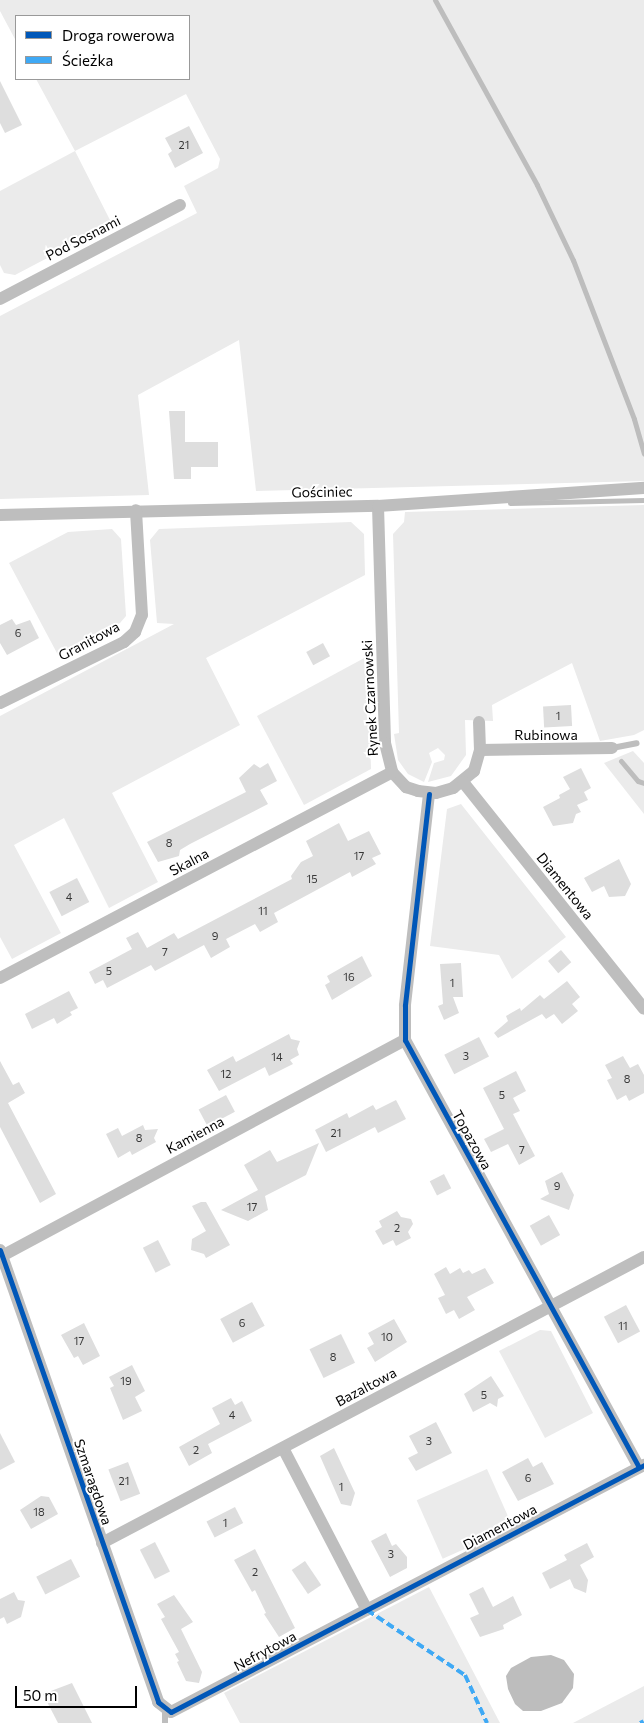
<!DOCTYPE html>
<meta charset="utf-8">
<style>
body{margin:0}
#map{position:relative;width:644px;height:1723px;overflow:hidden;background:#fff;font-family:Commissioner,sans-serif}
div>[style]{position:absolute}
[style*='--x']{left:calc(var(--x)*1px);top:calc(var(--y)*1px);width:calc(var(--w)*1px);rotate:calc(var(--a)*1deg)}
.green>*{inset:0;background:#ebebeb;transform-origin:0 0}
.water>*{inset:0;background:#bdbdbd}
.stream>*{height:5px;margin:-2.5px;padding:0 2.5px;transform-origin:2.5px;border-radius:2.5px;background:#bdbdbd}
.building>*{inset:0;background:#dedede;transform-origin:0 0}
.lane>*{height:6px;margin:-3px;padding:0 3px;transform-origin:3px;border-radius:3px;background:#bebebe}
.street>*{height:12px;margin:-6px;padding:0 6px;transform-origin:6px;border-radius:6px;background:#bebebe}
.quiet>*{height:4px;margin-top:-2px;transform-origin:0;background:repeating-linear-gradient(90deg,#3fa9f5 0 8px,transparent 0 12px)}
.cycleway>*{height:5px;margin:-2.5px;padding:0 2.5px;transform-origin:2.5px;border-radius:2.5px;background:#0057b8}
span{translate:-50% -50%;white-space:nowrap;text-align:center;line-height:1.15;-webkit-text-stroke:4px #fff;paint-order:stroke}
.number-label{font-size:11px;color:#383838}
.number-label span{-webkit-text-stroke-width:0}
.street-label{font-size:14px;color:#000}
.legend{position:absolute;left:15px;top:15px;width:175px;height:65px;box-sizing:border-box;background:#fff;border:1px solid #999;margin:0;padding:6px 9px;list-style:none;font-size:15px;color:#000}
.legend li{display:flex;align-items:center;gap:10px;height:25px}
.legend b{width:25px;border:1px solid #999}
.scale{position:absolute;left:15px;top:1686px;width:122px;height:22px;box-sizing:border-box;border:2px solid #000;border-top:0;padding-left:6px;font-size:15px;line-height:18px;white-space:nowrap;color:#000;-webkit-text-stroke:4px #fff;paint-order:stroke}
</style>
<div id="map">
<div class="green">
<i style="clip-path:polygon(0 0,644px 0,644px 481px,256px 491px,239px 340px,138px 395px,149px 495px,0 499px,0 316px,197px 213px,184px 186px,218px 168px,220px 159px,186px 94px,75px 151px,112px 224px,15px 275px,4px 273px,0 265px,0 191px,75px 151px,36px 79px,189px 79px,189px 16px,16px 16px,16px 41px,0 11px)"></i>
<i style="clip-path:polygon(644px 505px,644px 730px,634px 735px,600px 741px,572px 663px,492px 705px,493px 721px,465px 720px,466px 755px,451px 776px,428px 782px,434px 763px,444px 760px,445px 755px,438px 748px,429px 753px,432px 762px,424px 782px,408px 774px,398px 760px,394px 734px,399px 733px,393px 534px,404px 522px,405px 512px)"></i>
<i style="clip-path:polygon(351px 522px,364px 534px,365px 575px,206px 658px,240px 725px,112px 793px,158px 882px,109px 908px,64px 818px,14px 845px,61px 933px,12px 959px,0 937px,0 716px,174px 624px,157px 623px,150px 540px,159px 529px)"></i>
<i style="clip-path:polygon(112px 529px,121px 539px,126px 616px,120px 623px,58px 655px,9px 563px,68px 532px)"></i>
<i style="clip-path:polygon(368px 656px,371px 769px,304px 805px,257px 716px)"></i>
<i style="clip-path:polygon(633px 751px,644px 763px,644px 814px,604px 763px)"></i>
<i style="clip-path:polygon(461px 804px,566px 937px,512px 979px,499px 955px,430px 946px,447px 809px)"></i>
<i style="clip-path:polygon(540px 1330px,551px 1331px,593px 1413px,545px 1438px,499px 1351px)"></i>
<i style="left:487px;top:1469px;width:64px;height:77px;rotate:66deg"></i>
<i style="clip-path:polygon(429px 1587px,500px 1723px,240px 1723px,224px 1693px)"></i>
<i style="clip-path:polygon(644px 1686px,644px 1723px,573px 1723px)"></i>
</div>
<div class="water">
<i style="clip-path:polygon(551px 1655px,564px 1660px,574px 1674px,573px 1688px,562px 1703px,541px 1711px,523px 1711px,515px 1704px,508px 1689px,506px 1676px,511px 1668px,531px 1657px)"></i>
</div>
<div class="stream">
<i style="--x:435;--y:0;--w:211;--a:61.1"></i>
<i style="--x:537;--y:185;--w:83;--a:64.4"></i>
<i style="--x:573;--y:260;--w:170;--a:69"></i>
<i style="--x:634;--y:419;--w:36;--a:74"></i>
<i style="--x:510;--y:503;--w:134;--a:-1.3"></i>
<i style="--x:621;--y:761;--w:26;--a:50"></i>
<i style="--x:638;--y:781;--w:6;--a:18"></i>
</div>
<div class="building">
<i style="clip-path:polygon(0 81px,22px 125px,5px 133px,0 123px)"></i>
<i style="clip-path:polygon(189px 126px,203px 153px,175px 168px,168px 154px,172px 151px,165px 138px)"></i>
<i style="clip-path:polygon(169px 411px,185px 411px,185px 442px,218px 442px,218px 467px,191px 467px,191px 479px,174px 479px)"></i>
<i style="clip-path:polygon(12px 619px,16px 625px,30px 620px,39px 638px,7px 655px,0 643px,0 625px)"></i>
<i style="left:323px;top:643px;width:15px;height:19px;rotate:62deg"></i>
<i style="left:571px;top:705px;width:21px;height:28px;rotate:87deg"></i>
<i style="clip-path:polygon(268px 763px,277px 781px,260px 790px,268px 804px,190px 844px,180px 850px,179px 856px,158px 862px,147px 842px,246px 792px,239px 778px,254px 764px,260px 768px)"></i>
<i style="clip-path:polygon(581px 768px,591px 788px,584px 792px,588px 800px,577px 805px,581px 812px,576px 814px,573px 823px,553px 826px,543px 807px,560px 798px,559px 795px,570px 789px,563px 777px)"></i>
<i style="clip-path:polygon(339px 823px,348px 841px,369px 831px,381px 854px,372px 858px,376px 864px,352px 877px,350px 872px,274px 913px,278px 922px,260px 932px,255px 924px,226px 939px,230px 947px,211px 958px,204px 945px,155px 971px,151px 965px,107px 988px,103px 980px,95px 984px,89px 972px,132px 949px,126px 938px,138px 932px,147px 948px,174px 933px,178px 939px,292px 879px,291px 876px,301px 862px,313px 856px,306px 841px)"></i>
<i style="clip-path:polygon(619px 859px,631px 884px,625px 896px,609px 897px,604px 886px,592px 892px,584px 878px)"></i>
<i style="left:77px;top:878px;width:27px;height:31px;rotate:63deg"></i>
<i style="left:561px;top:950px;width:16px;height:17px;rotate:50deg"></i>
<i style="clip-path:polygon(362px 956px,372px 976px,332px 1000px,325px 985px,330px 982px,327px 976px)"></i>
<i style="clip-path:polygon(461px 963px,463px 997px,453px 997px,459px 1013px,444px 1020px,438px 1006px,443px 1004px,440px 964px)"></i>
<i style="clip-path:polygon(567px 981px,580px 997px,572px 1004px,578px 1011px,562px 1024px,554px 1014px,546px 1019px,542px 1014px,498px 1038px,494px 1033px,508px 1021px,506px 1016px,520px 1008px,521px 1011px,540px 995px,544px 999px)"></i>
<i style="clip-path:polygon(69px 991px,78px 1008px,70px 1012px,72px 1015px,57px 1024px,54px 1018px,32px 1029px,25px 1014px)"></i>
<i style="clip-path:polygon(289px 1034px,291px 1039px,300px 1041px,297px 1049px,299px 1055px,290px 1060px,293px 1064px,269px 1076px,265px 1067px,219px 1091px,207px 1070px,233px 1056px,236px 1062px)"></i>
<i style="left:479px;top:1037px;width:22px;height:39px;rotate:63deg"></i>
<i style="clip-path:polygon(623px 1056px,630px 1068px,638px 1064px,644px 1075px,644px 1093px,629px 1101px,626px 1095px,617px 1100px,607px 1080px,612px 1078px,605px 1065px)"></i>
<i style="clip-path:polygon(0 1061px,13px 1085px,19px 1082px,25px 1093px,8px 1103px,56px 1194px,40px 1203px,0 1127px)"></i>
<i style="clip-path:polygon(516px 1071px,526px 1091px,513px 1098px,520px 1111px,513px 1114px,535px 1156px,519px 1165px,508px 1144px,491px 1152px,484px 1139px,504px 1129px,483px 1088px)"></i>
<i style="left:226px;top:1095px;width:19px;height:31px;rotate:62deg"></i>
<i style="clip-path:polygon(396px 1100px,406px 1119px,378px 1133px,375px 1127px,326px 1152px,315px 1130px,347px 1113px,349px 1118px,373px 1105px,376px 1110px)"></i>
<i style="clip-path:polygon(143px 1125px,145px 1130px,158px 1129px,154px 1138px,156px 1142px,132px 1155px,130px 1151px,118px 1158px,106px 1134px,118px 1128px,122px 1136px)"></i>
<i style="clip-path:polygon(319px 1143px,306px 1175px,265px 1196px,268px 1210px,248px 1221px,221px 1210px,258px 1190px,244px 1165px,270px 1150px,277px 1162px)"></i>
<i style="clip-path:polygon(562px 1172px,574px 1195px,569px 1210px,540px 1199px,549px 1194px,545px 1181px)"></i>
<i style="left:444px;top:1174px;width:16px;height:16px;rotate:63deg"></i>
<i style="clip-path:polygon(201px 1202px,206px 1202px,230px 1245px,206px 1258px,204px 1254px,191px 1250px,192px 1239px,206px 1231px,192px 1206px)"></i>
<i style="clip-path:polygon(397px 1211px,401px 1217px,411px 1219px,413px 1224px,408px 1232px,411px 1238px,396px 1246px,393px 1240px,383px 1245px,375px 1231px,382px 1227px,379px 1221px)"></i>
<i style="left:549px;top:1215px;width:23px;height:22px;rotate:61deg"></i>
<i style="left:158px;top:1240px;width:28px;height:17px;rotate:63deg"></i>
<i style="clip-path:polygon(446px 1267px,450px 1274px,460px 1268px,463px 1273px,469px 1270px,472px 1274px,485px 1268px,494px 1283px,467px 1297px,475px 1310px,459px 1319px,454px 1310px,446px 1314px,438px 1298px,445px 1295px,434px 1274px)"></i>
<i style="left:252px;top:1302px;width:27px;height:36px;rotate:62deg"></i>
<i style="left:626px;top:1305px;width:30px;height:25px;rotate:62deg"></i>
<i style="clip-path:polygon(394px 1319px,407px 1342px,375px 1362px,367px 1348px,374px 1344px,368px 1333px)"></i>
<i style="clip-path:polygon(84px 1323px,100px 1356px,83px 1365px,78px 1356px,74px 1358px,61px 1335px)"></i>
<i style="left:341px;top:1334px;width:32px;height:35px;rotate:64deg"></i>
<i style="clip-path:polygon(132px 1365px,145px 1391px,135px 1397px,142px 1411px,123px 1420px,110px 1388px,114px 1386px,109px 1377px)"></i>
<i style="clip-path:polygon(491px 1376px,504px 1396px,498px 1399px,497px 1407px,490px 1403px,473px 1412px,464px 1394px)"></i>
<i style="clip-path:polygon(231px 1398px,235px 1405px,242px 1401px,252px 1421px,208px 1444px,212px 1453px,189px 1466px,179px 1447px,220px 1424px,212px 1408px)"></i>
<i style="clip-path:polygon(436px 1422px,452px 1453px,416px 1471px,408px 1458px,418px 1453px,409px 1436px)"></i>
<i style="clip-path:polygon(0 1433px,15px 1462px,0 1470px)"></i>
<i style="clip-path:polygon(334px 1448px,355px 1493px,351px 1506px,341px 1504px,320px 1456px)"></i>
<i style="clip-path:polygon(528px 1458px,533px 1467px,542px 1462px,554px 1484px,518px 1501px,502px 1472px)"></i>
<i style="left:128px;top:1462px;width:34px;height:21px;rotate:69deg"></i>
<i style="clip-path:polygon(41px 1496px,49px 1497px,58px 1514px,31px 1529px,20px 1510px)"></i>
<i style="left:235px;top:1507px;width:18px;height:32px;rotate:63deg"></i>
<i style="clip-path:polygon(386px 1533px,392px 1546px,396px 1544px,407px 1557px,407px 1568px,390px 1577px,371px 1541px)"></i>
<i style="left:155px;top:1542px;width:33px;height:17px;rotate:63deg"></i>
<i style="clip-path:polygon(587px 1543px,594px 1557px,580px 1565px,588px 1580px,586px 1593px,574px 1588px,570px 1579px,550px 1589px,542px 1573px,567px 1560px,564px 1555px)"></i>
<i style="clip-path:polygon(255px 1549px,295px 1628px,279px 1637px,264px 1614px,266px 1613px,255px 1590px,252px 1592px,234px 1560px)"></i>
<i style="left:71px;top:1559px;width:20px;height:39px;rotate:63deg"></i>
<i style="left:305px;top:1561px;width:29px;height:16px;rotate:56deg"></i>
<i style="clip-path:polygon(483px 1587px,493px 1607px,513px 1596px,522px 1615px,503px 1625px,504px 1629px,480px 1637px,470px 1618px,479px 1614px,469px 1594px)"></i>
<i style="clip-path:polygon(14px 1592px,18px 1600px,25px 1601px,21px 1617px,7px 1624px,4px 1617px,0 1619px,0 1599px)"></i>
<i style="clip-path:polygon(174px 1595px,193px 1622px,181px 1629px,202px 1672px,199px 1683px,186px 1681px,177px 1662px,179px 1661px,175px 1654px,179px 1652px,161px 1619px,165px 1617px,157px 1604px)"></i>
<i style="clip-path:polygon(72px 1683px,92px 1723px,58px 1723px,43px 1694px)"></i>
</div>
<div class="lane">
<i style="--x:612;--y:748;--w:25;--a:-11"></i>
<i style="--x:165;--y:1723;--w:13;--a:-90"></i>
</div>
<div class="street">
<i style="--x:0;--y:299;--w:203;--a:-27.6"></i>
<i style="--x:378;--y:506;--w:237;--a:88.3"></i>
<i style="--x:385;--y:743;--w:30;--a:76"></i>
<i style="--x:392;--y:772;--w:21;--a:47"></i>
<i style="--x:406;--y:787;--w:13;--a:18"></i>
<i style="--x:418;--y:791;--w:18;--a:6"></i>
<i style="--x:436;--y:793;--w:18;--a:-16"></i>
<i style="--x:453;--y:788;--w:27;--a:-39"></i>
<i style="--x:474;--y:771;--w:22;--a:-74"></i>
<i style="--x:480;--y:750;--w:28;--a:-92"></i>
<i style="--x:0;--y:515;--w:378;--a:-1.4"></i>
<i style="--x:378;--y:506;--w:267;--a:-3.9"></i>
<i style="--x:0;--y:703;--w:138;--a:-26.2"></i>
<i style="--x:124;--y:642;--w:15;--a:-42"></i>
<i style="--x:135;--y:632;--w:18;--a:-68"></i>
<i style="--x:142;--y:615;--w:105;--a:-93.3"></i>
<i style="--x:480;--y:750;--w:132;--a:-0.9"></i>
<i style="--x:463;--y:782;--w:290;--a:51.4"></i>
<i style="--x:429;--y:794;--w:213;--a:96.5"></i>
<i style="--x:405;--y:1006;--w:34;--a:90"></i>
<i style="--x:405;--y:1040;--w:487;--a:61.3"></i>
<i style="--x:0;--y:978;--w:443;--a:-27.7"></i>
<i style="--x:0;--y:1250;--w:479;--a:70.7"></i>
<i style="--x:158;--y:1702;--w:16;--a:38"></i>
<i style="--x:171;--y:1712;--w:534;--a:-27.57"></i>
<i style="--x:0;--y:1257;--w:459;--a:-28.2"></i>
<i style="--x:283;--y:1448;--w:182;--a:62.6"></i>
<i style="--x:102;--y:1543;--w:613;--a:-27.82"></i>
</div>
<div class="quiet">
<i style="--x:367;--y:1610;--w:118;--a:33.6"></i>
<i style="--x:465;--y:1675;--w:53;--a:65.4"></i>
<i style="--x:640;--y:1723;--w:4;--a:-27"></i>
</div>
<div class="cycleway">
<i style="--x:429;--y:794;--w:213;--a:96.5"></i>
<i style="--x:405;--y:1006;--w:34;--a:90"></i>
<i style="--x:405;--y:1040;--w:487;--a:61.3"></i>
<i style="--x:0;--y:1250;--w:479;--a:70.7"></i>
<i style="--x:158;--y:1702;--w:16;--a:38"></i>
<i style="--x:171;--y:1712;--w:534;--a:-27.57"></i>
</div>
<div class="number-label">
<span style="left:184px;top:145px">21</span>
<span style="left:18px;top:633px">6</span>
<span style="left:558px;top:716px">1</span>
<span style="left:169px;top:843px">8</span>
<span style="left:359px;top:856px">17</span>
<span style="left:312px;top:879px">15</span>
<span style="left:69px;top:897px">4</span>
<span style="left:263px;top:911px">11</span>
<span style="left:215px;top:936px">9</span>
<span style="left:165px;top:952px">7</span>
<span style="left:109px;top:971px">5</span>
<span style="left:349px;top:977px">16</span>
<span style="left:452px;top:983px">1</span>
<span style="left:466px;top:1056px">3</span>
<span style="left:277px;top:1057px">14</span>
<span style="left:226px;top:1074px">12</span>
<span style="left:627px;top:1079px">8</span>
<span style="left:502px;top:1095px">5</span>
<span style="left:336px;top:1133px">21</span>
<span style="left:139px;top:1138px">8</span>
<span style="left:522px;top:1150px">7</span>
<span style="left:557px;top:1186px">9</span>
<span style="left:252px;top:1207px">17</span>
<span style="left:397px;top:1228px">2</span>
<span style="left:242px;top:1323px">6</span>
<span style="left:623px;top:1326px">11</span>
<span style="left:387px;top:1337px">10</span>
<span style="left:79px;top:1341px">17</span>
<span style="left:333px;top:1357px">8</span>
<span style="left:126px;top:1381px">19</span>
<span style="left:484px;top:1395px">5</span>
<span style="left:232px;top:1415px">4</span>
<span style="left:429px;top:1441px">3</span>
<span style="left:196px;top:1450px">2</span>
<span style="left:528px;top:1478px">6</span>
<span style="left:124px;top:1481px">21</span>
<span style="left:341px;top:1487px">1</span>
<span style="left:39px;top:1512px">18</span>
<span style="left:225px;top:1523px">1</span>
<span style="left:391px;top:1554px">3</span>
<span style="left:255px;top:1572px">2</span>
</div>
<div class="street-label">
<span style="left:83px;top:238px;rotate:-27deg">Pod Sosnami</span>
<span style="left:322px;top:492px;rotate:-1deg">Gościniec</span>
<span style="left:89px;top:641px;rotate:-28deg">Granitowa</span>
<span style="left:370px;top:698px;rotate:-93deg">Rynek Czarnowski</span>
<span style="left:546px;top:735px">Rubinowa</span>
<span style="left:189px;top:862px;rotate:-28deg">Skalna</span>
<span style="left:565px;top:886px;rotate:51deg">Diamentowa</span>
<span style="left:195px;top:1135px;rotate:-28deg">Kamienna</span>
<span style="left:472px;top:1140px;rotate:61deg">Topazowa</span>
<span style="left:366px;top:1387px;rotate:-28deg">Bazaltowa</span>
<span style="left:93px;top:1482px;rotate:71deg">Szmaragdowa</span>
<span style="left:500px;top:1527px;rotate:-28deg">Diamentowa</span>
<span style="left:265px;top:1651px;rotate:-28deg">Nefrytowa</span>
</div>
<ul class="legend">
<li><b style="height:6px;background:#0057b8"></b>Droga rowerowa</li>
<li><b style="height:6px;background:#3fa9f5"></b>Ścieżka</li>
</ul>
<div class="scale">50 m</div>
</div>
